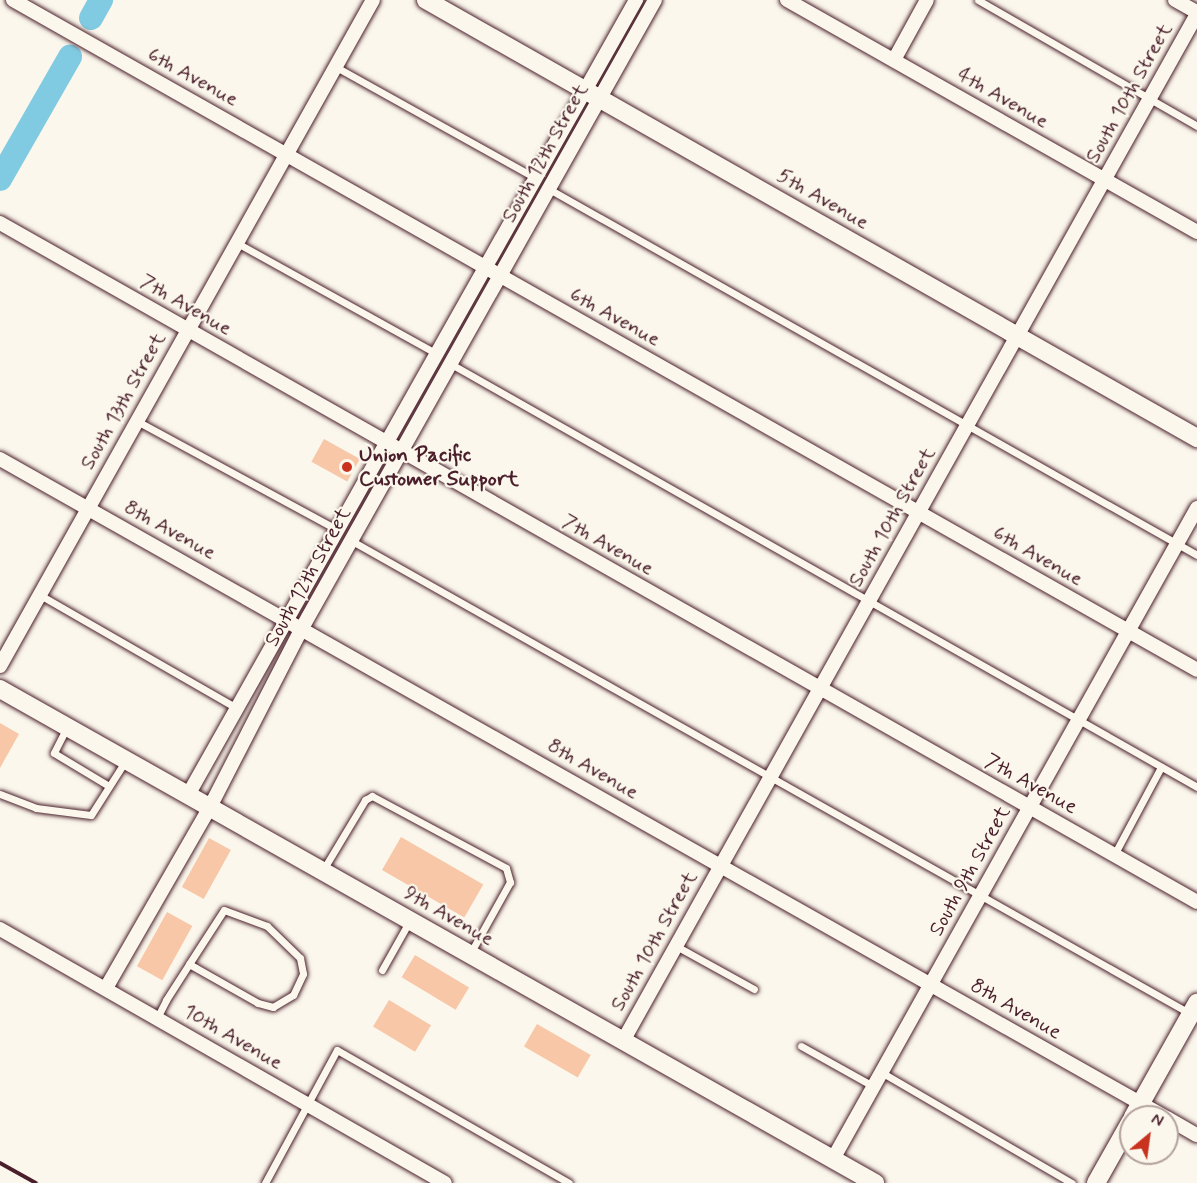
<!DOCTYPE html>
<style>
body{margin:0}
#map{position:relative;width:1197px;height:1183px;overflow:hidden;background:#fbf7ec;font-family:Mynerve,sans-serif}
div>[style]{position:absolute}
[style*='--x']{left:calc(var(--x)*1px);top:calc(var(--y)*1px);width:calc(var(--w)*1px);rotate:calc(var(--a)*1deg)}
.river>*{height:24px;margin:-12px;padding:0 12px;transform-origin:12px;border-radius:12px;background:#81cbe2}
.building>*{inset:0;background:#f7c7a7;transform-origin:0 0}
.roads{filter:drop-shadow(0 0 2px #4a1f2b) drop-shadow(0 0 2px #4a1f2b)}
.lane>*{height:7px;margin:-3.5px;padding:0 3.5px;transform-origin:3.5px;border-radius:3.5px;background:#fbf7ec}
.street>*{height:14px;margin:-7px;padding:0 7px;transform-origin:7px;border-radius:7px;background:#fbf7ec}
.secondary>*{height:18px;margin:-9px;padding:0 9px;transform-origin:9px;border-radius:9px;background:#fbf7ec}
.rail>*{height:4px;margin:-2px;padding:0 2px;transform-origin:2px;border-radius:2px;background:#4a1f2b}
.dots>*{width:16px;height:16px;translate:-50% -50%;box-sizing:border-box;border:3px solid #fbf7ec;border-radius:50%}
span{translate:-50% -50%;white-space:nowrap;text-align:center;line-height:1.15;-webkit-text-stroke:4.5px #fbf7ec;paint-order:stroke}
.street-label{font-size:21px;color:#4a1f2b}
.poi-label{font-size:21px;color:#4a1f2b;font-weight:700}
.left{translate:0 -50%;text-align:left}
.north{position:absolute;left:1119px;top:1105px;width:60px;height:60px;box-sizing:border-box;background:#fbf7ec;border:2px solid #b4a19f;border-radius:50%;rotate:29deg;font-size:16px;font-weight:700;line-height:24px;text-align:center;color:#4a1f2b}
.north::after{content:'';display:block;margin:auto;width:21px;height:27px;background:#c8321e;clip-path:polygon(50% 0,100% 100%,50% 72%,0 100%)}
</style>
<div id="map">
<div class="river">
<i style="--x:91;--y:18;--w:21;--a:-61"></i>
<i style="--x:0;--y:179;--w:141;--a:-60.2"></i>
</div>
<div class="building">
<i style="left:324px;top:439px;width:41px;height:26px;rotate:29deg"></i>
<i style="clip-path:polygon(0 723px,19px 734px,0 768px)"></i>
<i style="left:401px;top:837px;width:95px;height:38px;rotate:30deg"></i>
<i style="left:209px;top:838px;width:25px;height:56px;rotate:29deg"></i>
<i style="left:167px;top:912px;width:29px;height:62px;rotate:29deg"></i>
<i style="left:415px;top:955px;width:63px;height:26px;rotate:31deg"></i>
<i style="left:389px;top:1000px;width:49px;height:31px;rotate:31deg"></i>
<i style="left:537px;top:1024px;width:62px;height:26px;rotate:30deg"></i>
</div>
<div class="roads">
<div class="lane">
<i style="--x:978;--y:0;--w:253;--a:29.9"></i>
<i style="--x:336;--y:67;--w:230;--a:29.1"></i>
<i style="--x:549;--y:189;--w:744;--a:29.46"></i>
<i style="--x:237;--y:243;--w:229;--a:29"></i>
<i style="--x:451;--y:364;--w:858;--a:29.55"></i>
<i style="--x:137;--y:421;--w:229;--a:28.5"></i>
<i style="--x:352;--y:541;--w:961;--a:29.42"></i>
<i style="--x:40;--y:595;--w:228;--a:29.9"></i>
<i style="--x:67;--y:727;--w:29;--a:117"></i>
<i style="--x:54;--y:753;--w:64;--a:31"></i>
<i style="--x:0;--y:794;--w:39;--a:21"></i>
<i style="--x:36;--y:808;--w:55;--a:7.3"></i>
<i style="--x:91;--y:815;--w:65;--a:-57.5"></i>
<i style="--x:1114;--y:855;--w:100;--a:-61.9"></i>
<i style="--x:323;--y:870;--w:82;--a:-59"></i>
<i style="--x:365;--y:800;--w:8;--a:-30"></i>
<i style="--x:372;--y:796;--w:152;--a:28.2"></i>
<i style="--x:506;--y:868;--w:15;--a:74"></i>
<i style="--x:510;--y:882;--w:82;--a:119.1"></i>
<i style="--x:676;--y:946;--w:89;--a:28.9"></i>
<i style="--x:382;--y:970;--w:55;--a:-60.6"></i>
<i style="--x:157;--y:1018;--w:20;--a:-63"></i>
<i style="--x:166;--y:1000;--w:43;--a:-57.4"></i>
<i style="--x:189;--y:964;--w:64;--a:-57.1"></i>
<i style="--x:224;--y:910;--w:46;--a:20.4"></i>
<i style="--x:267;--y:926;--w:46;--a:44.1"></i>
<i style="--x:300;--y:958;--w:16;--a:79"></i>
<i style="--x:303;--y:974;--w:23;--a:115"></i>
<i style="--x:293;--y:995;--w:23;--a:149"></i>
<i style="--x:273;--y:1007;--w:16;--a:-165"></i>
<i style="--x:258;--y:1003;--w:79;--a:-150.5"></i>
<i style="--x:801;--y:1046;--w:82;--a:29.1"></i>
<i style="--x:881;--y:1072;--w:221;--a:30.2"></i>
<i style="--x:265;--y:1183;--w:151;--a:-61.6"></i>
<i style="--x:337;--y:1050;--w:267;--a:29.8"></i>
</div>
<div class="street">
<i style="--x:13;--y:0;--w:1360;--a:29.5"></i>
<i style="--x:787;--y:0;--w:471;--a:29.5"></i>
<i style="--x:1175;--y:0;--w:25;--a:29"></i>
<i style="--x:894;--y:60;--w:68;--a:-61.2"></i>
<i style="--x:0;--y:223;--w:1376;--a:29.56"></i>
<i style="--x:0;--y:459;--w:1338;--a:29.46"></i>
<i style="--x:0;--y:666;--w:763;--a:-60.75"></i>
<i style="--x:188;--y:795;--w:913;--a:-60.6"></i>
<i style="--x:0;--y:929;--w:512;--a:29.72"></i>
<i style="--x:106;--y:988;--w:209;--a:-60.1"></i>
<i style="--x:210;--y:807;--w:201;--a:-62.8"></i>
<i style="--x:302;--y:628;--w:720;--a:-60.66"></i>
<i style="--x:623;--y:1041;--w:1177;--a:-60.8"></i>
<i style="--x:1167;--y:1118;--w:34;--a:30"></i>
<i style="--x:833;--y:1159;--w:746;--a:-60.79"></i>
</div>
<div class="secondary">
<i style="--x:426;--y:0;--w:887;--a:29.6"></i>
<i style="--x:0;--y:689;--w:1005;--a:29.45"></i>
<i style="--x:1133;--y:1117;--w:131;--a:-60.7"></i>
<i style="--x:1096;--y:1183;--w:71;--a:-60.6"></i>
</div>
</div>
<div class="rail">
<i style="--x:0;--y:1163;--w:41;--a:29.1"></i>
</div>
<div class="dots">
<i style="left:347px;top:467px;background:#c8321e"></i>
</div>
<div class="street-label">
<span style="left:193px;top:77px;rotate:29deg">6th Avenue</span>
<span style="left:1129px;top:93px;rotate:-61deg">South 10th Street</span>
<span style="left:1003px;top:98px;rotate:30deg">4th Avenue</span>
<span style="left:545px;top:153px;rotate:-61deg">South 12th Street</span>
<span style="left:823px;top:199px;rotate:30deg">5th Avenue</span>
<span style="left:186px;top:305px;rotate:30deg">7th Avenue</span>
<span style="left:615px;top:317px;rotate:29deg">6th Avenue</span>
<span style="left:123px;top:401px;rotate:-61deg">South 13th Street</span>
<span style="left:892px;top:517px;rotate:-61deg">South 10th Street</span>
<span style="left:170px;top:530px;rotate:29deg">8th Avenue</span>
<span style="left:608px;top:545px;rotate:30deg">7th Avenue</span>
<span style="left:1038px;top:556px;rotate:30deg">6th Avenue</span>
<span style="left:308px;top:577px;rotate:-61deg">South 12th Street</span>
<span style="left:593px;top:769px;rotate:30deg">8th Avenue</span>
<span style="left:1031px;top:784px;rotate:29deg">7th Avenue</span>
<span style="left:970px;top:871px;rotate:-61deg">South 9th Street</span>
<span style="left:449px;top:916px;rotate:30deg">9th Avenue</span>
<span style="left:654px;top:941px;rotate:-61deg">South 10th Street</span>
<span style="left:1016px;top:1009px;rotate:30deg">8th Avenue</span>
<span style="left:233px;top:1037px;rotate:30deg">10th Avenue</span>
</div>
<div class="poi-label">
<span class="left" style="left:359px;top:467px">Union Pacific<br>Customer Support</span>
</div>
<div class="north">N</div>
</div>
